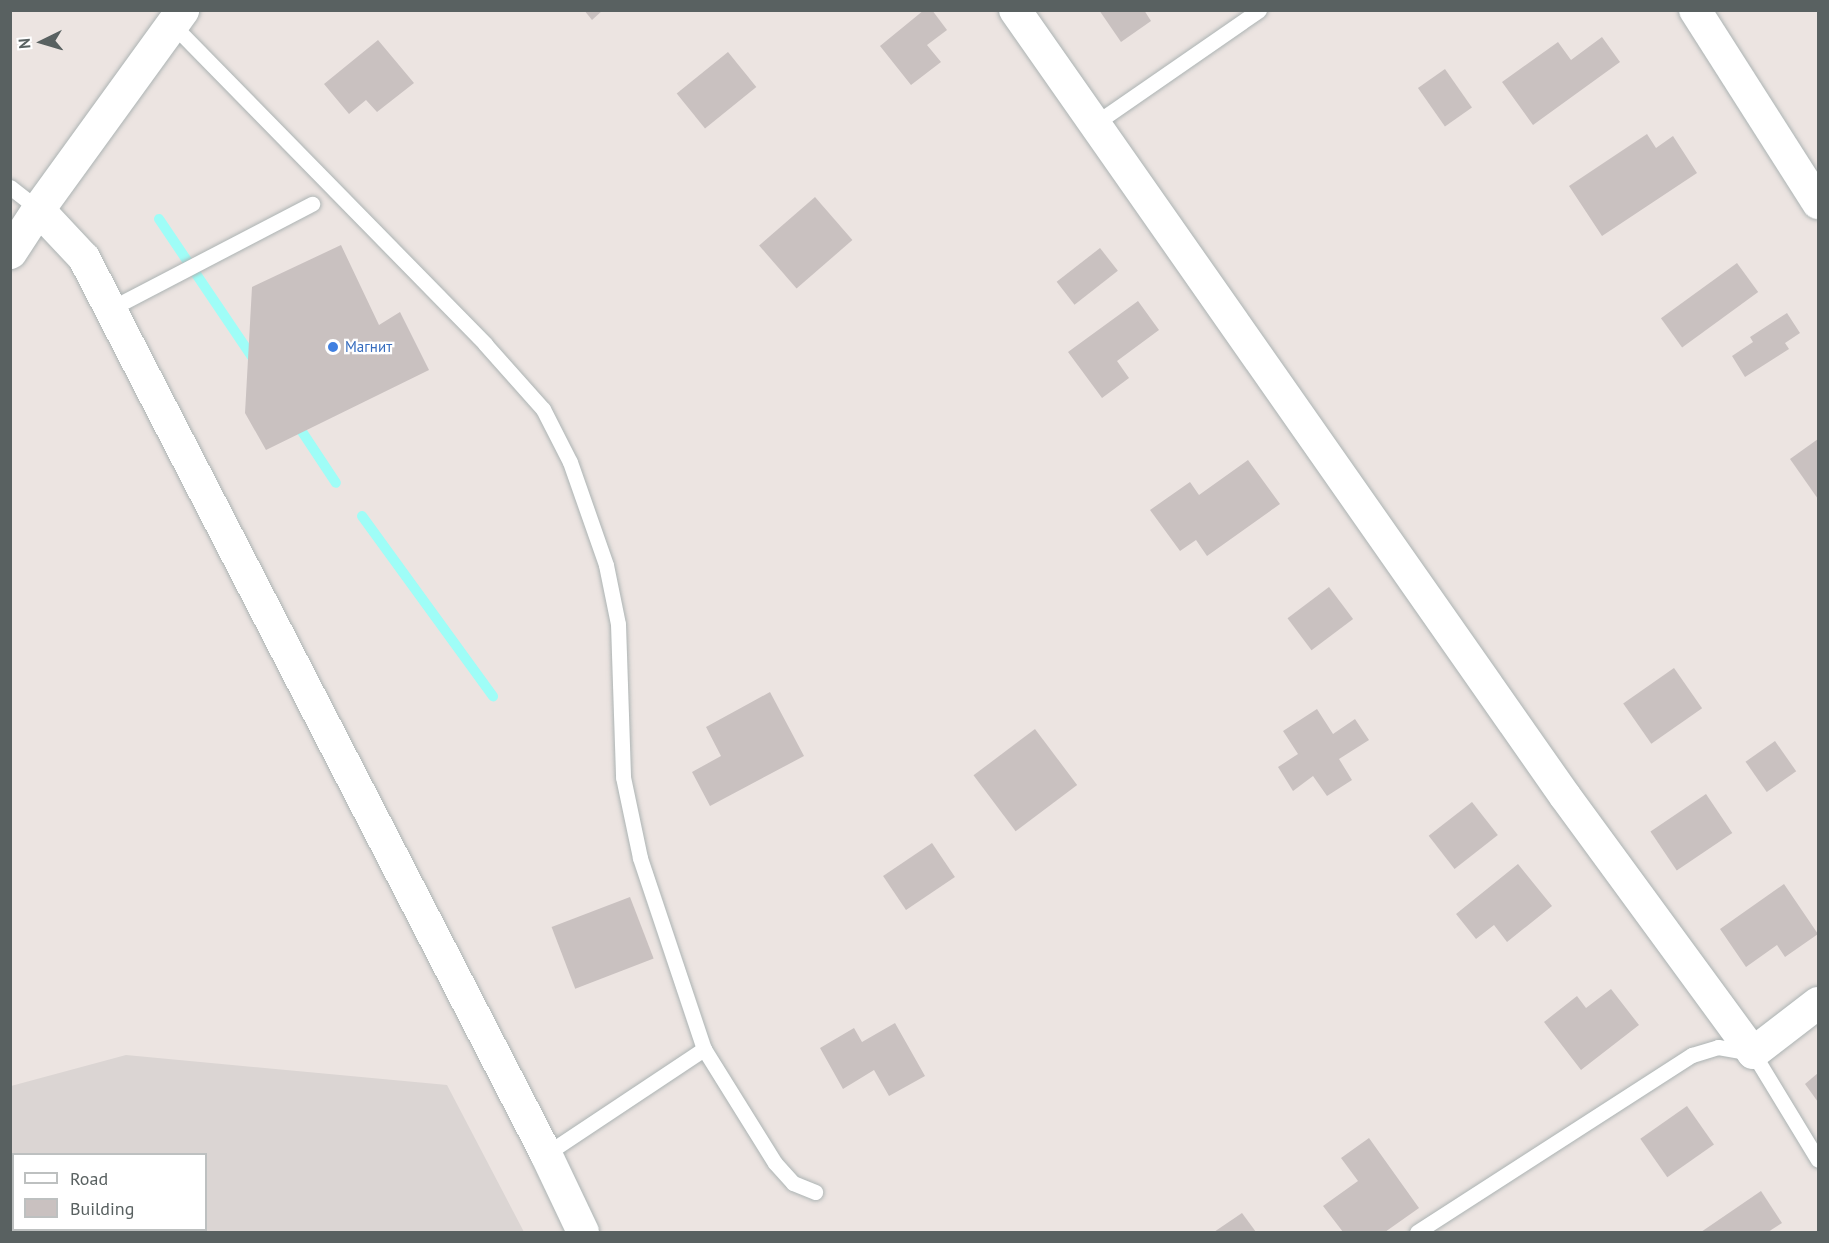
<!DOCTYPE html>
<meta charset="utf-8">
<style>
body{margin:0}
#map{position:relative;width:1829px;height:1243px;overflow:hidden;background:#ece4e1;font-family:"PT Sans",sans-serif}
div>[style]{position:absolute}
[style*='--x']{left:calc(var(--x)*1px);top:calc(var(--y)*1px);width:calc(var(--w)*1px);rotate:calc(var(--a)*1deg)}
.industrial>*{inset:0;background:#dbd5d3}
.stream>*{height:10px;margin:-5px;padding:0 5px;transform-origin:5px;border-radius:5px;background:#9ffdf7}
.building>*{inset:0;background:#c9c1c0;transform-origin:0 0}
.roads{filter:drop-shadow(0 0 2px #acb3b3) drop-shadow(0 0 2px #acb3b3)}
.lane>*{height:15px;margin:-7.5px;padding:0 7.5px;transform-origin:7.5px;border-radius:7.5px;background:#fff}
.street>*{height:32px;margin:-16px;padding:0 16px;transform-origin:16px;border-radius:16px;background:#fff}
.secondary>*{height:33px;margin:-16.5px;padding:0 16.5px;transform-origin:16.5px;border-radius:16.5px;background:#fff}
.dots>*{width:16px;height:16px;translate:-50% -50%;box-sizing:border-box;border:3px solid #fff;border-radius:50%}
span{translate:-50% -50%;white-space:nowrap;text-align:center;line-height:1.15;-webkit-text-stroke:4.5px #fff;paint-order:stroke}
.shop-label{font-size:15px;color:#366cbe}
.left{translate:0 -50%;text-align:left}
.frame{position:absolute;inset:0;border:12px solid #596161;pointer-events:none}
.legend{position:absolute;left:12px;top:1153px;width:195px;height:78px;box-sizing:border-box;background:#fff;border:2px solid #bdc0c0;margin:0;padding:8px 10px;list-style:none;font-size:18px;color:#596161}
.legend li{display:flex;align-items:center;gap:12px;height:30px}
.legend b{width:30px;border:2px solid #bdc0c0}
.north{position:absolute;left:12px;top:12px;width:60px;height:60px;-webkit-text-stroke:4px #fff;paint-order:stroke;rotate:265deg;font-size:16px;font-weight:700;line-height:24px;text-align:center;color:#596161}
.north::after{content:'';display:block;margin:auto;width:21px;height:27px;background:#596161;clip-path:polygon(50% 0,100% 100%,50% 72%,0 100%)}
</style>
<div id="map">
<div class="industrial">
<i style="clip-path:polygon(evenodd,126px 1055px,447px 1085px,524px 1232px,11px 1232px,11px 1086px,126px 1055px,14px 1154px,206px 1154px,206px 1230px,14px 1230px,14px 1154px)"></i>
</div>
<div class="stream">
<i style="--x:159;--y:219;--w:174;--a:56"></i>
<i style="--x:295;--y:421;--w:74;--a:56.5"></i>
<i style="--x:362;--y:516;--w:223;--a:54"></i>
</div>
<div class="building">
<i style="clip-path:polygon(584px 10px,603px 10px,592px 20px)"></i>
<i style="clip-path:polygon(924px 10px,932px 10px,947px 30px,927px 45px,941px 62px,911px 85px,880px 46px)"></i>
<i style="clip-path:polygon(1099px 10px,1144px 10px,1151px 21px,1121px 42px)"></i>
<i style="clip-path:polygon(1602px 37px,1620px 62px,1533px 125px,1502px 82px,1558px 42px,1571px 60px)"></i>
<i style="clip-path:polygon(378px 40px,414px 83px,377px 112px,366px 100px,349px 114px,324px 84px)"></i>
<i style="left:728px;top:52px;width:45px;height:66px;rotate:51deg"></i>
<i style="left:1445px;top:69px;width:47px;height:33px;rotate:55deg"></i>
<i style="clip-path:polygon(1647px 134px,1656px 148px,1673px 136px,1697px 173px,1602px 236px,1569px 186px)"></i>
<i style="left:815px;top:197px;width:57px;height:74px;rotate:49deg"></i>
<i style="clip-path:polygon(341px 245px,379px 325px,400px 312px,429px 370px,266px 450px,245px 413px,252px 287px)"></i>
<i style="left:1100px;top:248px;width:29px;height:55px;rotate:52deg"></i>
<i style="left:1737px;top:263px;width:36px;height:94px;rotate:54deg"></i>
<i style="clip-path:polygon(1138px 301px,1159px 330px,1117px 361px,1129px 378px,1102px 398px,1068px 352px)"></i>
<i style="clip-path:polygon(1787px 313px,1800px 333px,1785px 343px,1789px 349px,1745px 377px,1732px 356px,1753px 342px,1750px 337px)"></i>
<i style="clip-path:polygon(1818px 439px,1818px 499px,1790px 459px)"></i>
<i style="clip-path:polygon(1248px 460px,1280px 504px,1207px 556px,1196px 540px,1180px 551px,1150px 510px,1190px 482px,1199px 495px)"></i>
<i style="left:1329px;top:587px;width:40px;height:52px;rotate:53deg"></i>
<i style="left:1674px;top:668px;width:49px;height:62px;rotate:55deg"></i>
<i style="clip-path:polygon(770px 692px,804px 756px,710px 806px,692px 772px,721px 756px,706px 727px)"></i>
<i style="clip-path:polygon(1317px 709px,1333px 734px,1355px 719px,1369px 740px,1339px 759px,1352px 780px,1327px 796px,1313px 776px,1293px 791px,1278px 767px,1298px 754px,1283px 731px)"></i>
<i style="left:1035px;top:729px;width:70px;height:77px;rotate:53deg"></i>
<i style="left:1775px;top:741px;width:37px;height:36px;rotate:55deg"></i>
<i style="left:1706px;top:794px;width:47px;height:67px;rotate:56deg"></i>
<i style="left:1472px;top:802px;width:42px;height:55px;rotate:52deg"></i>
<i style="left:932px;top:843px;width:41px;height:59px;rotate:56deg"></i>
<i style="clip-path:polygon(1518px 864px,1552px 906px,1507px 942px,1494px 925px,1476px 939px,1456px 914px)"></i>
<i style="clip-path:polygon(1784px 884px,1818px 934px,1785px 957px,1777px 945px,1746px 967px,1720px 929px)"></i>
<i style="left:630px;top:897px;width:66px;height:84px;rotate:69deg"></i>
<i style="clip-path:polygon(1611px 989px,1639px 1025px,1581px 1070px,1544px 1022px,1577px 996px,1586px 1008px)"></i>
<i style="clip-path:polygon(895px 1023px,925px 1076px,889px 1096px,874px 1070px,843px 1089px,820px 1048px,854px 1028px,862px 1042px)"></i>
<i style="clip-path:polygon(1818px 1073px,1818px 1102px,1805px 1084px)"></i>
<i style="left:1687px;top:1106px;width:47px;height:57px;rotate:55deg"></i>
<i style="clip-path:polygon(1369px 1138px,1419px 1208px,1385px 1232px,1343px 1232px,1323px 1206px,1358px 1181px,1341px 1158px)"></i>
<i style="clip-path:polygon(1761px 1191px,1782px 1223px,1768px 1232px,1701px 1232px)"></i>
<i style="clip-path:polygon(1242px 1213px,1256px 1232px,1214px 1232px)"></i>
</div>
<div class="roads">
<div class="lane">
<i style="--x:172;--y:24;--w:448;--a:45.6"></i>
<i style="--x:485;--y:344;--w:87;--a:48.3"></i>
<i style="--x:543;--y:409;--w:59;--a:63"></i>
<i style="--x:570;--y:462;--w:109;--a:70.7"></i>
<i style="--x:606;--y:565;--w:60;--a:78.5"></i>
<i style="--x:618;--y:624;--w:153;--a:88.1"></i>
<i style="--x:623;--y:777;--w:83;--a:78.1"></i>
<i style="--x:640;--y:858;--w:201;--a:71.5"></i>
<i style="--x:704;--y:1049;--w:134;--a:58.1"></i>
<i style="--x:775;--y:1163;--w:27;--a:48"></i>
<i style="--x:793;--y:1183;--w:24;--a:22"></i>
<i style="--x:1093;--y:125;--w:202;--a:-34.7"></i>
<i style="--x:10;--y:187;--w:36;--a:38"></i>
<i style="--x:110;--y:309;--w:228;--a:-27.5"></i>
<i style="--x:546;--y:1154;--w:190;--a:-33.6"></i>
<i style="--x:1417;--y:1232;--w:327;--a:-32.8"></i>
<i style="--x:1692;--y:1055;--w:27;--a:-17"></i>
<i style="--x:1718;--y:1047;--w:36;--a:10"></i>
<i style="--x:1753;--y:1053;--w:125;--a:58.7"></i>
</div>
<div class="street">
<i style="--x:1015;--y:10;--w:959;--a:55.02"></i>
<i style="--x:1565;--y:796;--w:318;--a:53.8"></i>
<i style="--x:1753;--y:1053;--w:82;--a:-37.6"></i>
<i style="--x:1695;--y:10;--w:229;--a:57.5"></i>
<i style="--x:38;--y:209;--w:67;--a:46.8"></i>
<i style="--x:84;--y:258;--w:1008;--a:62.72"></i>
<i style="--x:546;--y:1154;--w:86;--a:64.6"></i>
</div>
<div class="secondary">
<i style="--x:10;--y:252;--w:51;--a:-56.9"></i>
<i style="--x:38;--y:209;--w:246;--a:-54.1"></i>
</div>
</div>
<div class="dots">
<i style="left:333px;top:347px;background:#3f7fe0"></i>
</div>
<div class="shop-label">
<span class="left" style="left:345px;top:347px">Магнит</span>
</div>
<div class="frame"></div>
<ul class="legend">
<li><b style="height:8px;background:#fff"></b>Road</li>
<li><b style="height:16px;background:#c9c1c0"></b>Building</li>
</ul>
<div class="north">N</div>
</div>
